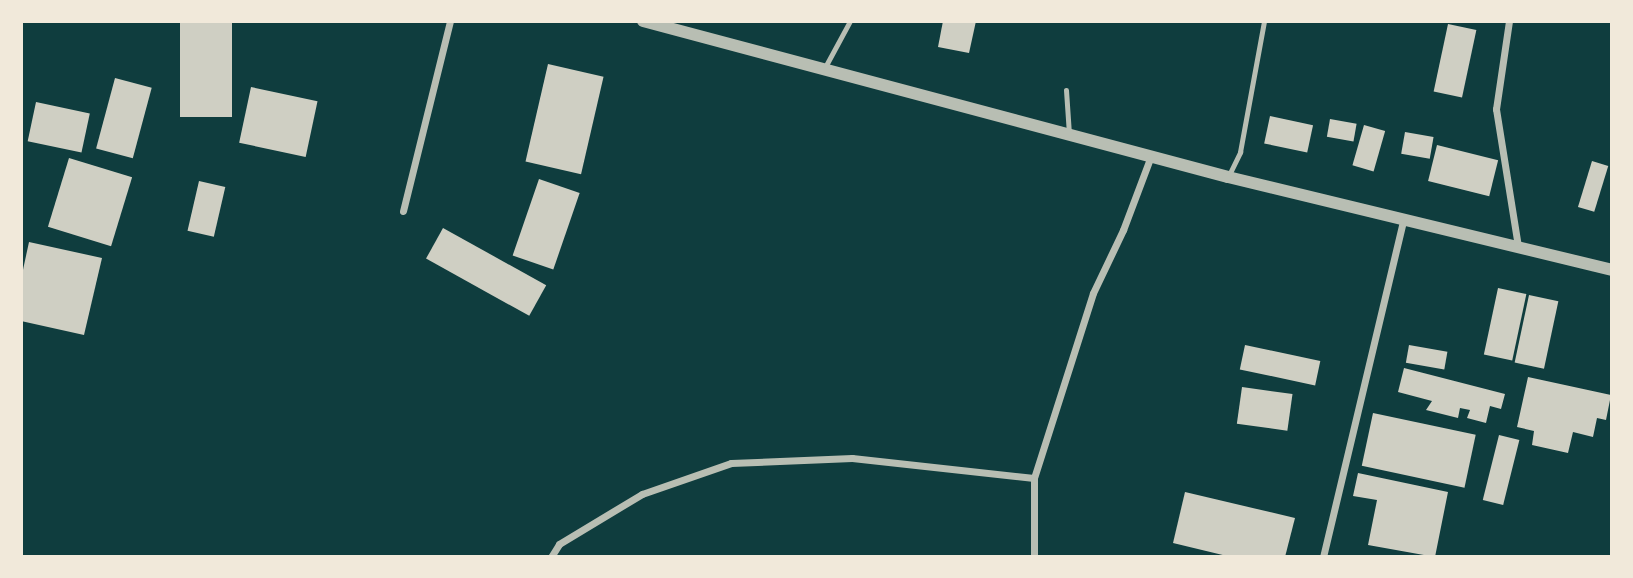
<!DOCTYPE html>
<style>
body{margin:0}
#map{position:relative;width:1633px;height:578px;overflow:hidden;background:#0f3d3e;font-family:Overpass,sans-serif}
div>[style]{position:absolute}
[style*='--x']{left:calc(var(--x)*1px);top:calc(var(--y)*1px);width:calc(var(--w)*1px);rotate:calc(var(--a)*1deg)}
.building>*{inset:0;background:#cfcfc3;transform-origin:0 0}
.service>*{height:5px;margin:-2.5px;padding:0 2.5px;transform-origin:2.5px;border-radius:2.5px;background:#b8beb3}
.minor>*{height:7px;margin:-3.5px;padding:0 3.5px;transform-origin:3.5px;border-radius:3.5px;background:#b8beb3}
.tertiary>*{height:12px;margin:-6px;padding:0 6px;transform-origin:6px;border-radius:6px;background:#b8beb3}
span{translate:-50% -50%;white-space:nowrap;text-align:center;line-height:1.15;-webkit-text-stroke:6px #f1e9da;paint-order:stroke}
.frame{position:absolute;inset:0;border:23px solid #f1e9da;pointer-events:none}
</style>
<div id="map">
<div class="building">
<i style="left:180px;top:21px;width:52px;height:96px"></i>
<i style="clip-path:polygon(943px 21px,976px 21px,969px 53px,938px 47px)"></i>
<i style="left:1448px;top:24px;width:29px;height:69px;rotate:12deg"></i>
<i style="left:548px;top:64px;width:57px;height:100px;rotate:13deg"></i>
<i style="left:115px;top:78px;width:38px;height:73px;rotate:15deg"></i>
<i style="left:251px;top:87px;width:68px;height:57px;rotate:12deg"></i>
<i style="left:36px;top:102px;width:55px;height:40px;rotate:12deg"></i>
<i style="left:1270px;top:116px;width:44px;height:28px;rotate:12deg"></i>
<i style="left:1330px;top:119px;width:27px;height:18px;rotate:10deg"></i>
<i style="left:1364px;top:125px;width:22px;height:42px;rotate:16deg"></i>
<i style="left:1405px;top:132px;width:29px;height:22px;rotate:10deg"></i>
<i style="left:1437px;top:145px;width:63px;height:37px;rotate:14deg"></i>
<i style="left:69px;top:158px;width:66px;height:72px;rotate:17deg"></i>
<i style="left:1592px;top:161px;width:17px;height:48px;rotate:17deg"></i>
<i style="left:539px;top:179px;width:43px;height:81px;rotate:19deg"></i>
<i style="left:199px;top:181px;width:27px;height:51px;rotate:13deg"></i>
<i style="left:443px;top:228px;width:118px;height:35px;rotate:29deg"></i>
<i style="clip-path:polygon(29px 242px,102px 258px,84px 335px,21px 321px,21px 279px)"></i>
<i style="left:1498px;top:288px;width:29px;height:68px;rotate:12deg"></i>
<i style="left:1529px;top:295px;width:30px;height:69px;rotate:12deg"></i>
<i style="left:1245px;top:345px;width:77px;height:25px;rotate:12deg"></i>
<i style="left:1409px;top:345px;width:39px;height:18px;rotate:10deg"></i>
<i style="clip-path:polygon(1404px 368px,1505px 394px,1501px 409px,1490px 406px,1486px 423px,1467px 418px,1470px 410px,1460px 408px,1458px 418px,1426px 410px,1432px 401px,1398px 392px)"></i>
<i style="clip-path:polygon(1528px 377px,1611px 395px,1606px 420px,1597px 418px,1593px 437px,1573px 432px,1568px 453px,1532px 445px,1534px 431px,1517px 427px)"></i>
<i style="left:1242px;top:387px;width:51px;height:37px;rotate:8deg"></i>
<i style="left:1373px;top:413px;width:105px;height:54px;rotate:12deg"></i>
<i style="left:1499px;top:435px;width:21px;height:67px;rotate:14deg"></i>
<i style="clip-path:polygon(1358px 473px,1448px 492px,1435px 557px,1368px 545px,1377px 500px,1353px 496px)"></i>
<i style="clip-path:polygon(1185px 492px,1295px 518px,1285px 557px,1231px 557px,1173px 543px)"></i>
</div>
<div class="service">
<i style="--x:824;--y:69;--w:55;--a:-61.6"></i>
<i style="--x:1066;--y:90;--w:44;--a:86.1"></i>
<i style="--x:1228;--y:177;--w:28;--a:-64"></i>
<i style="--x:1240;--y:152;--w:133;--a:-79.6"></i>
</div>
<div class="minor">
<i style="--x:1509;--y:21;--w:89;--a:98.4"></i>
<i style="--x:1496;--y:109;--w:139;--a:80.9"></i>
<i style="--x:403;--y:211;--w:196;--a:-76.1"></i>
<i style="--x:551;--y:557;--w:15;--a:-58"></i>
<i style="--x:559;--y:544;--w:97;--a:-31.1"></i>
<i style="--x:642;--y:494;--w:94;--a:-19.2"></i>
<i style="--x:731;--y:463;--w:121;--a:-2.4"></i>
<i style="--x:852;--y:458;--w:183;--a:6.3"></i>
<i style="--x:1034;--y:557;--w:79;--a:-90"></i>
<i style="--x:1034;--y:478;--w:194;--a:-72.3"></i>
<i style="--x:1093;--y:293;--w:70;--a:-64.5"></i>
<i style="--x:1123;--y:230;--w:79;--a:-69.3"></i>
<i style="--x:1323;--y:557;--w:345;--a:-76.6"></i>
</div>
<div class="tertiary">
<i style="--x:643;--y:21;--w:605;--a:14.93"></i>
<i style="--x:1228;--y:177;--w:395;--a:13.6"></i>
</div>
<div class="frame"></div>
</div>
